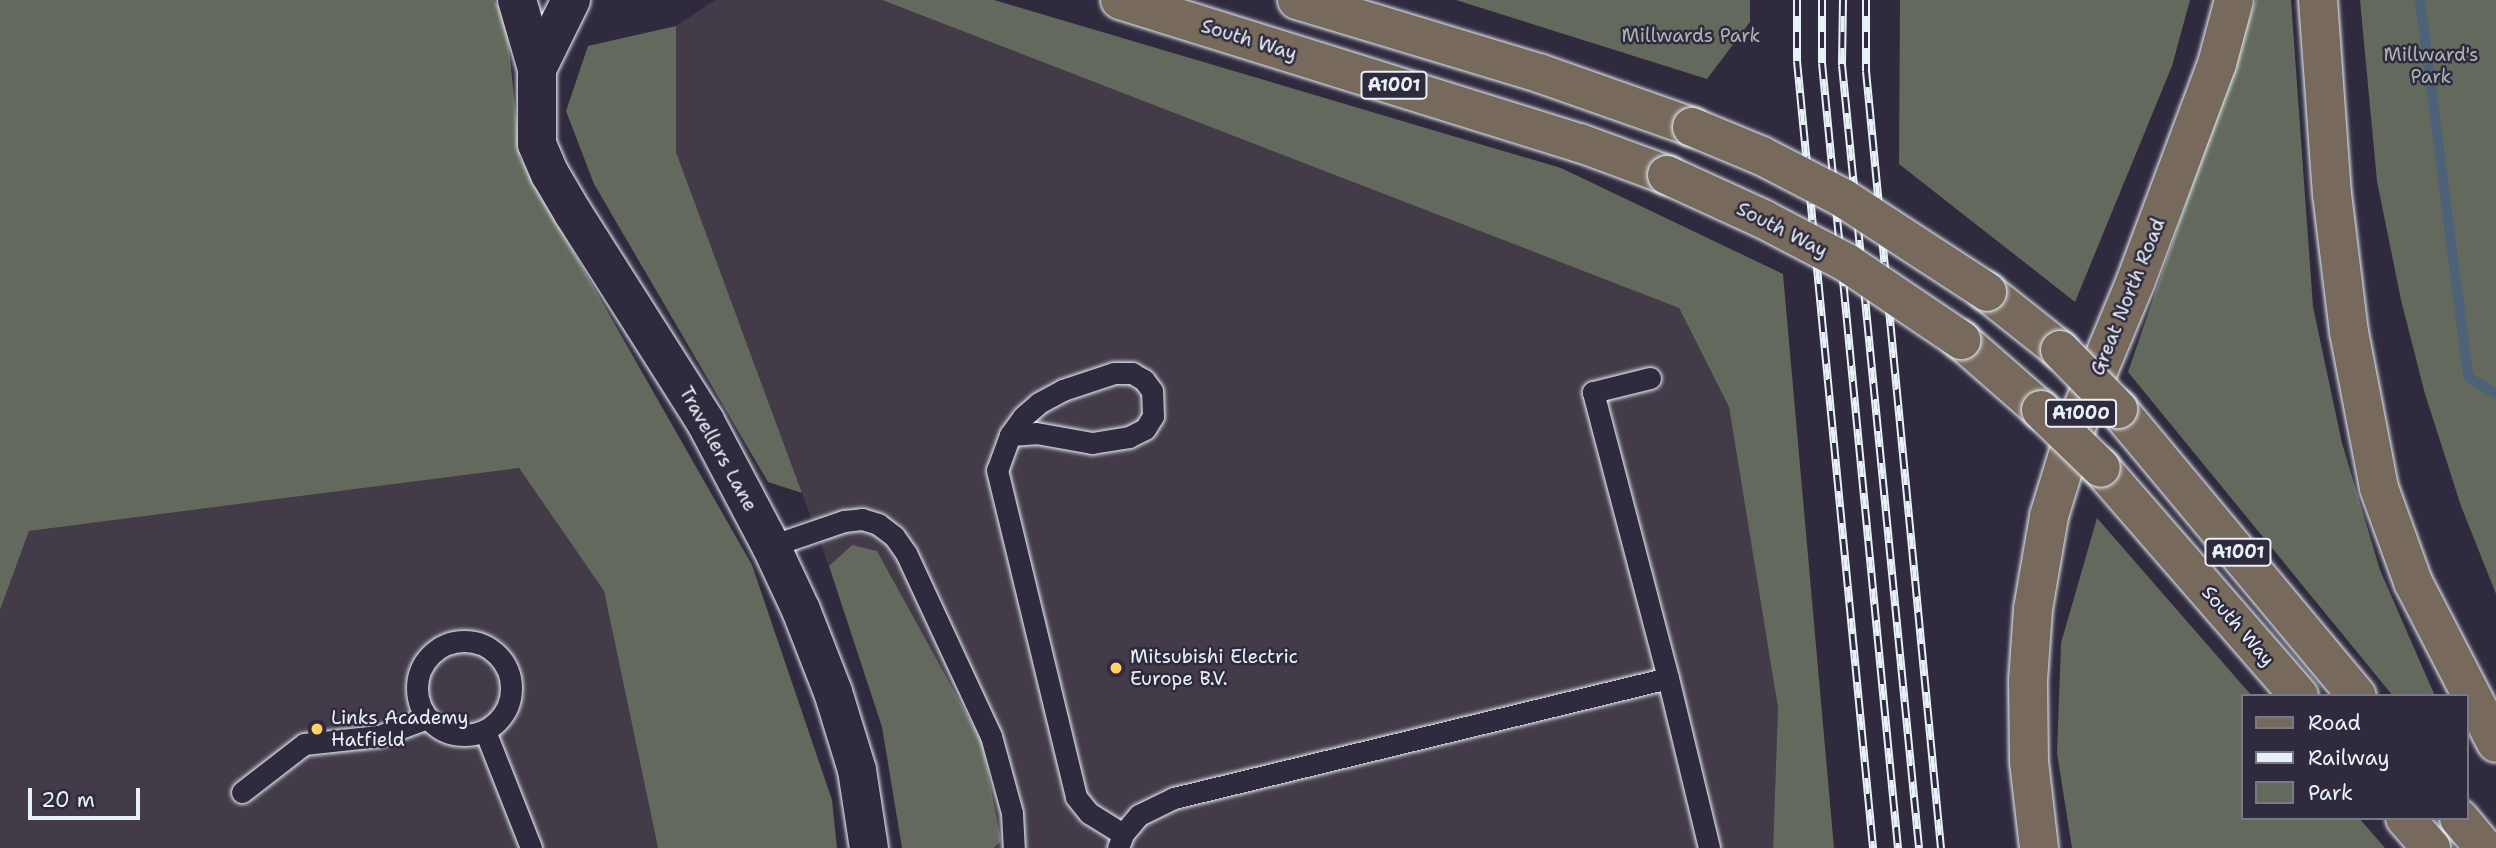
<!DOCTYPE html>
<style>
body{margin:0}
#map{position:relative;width:2496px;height:848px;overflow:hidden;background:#2f2a3d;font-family:"Shantell Sans",sans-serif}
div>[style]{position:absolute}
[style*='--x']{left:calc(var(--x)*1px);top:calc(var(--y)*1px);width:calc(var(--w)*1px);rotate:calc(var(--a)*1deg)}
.built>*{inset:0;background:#433b48}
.green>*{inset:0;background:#63695c}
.stream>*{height:10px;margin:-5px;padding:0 5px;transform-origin:5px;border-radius:5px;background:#4d6278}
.roads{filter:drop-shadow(0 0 2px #e8f1f8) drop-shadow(0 0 2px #e8f1f8)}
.lane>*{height:21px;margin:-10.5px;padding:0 10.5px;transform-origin:10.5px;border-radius:10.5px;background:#2f2a3d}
.lane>.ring{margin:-10.5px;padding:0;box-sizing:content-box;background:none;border:21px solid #2f2a3d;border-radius:50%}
.street>*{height:38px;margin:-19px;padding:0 19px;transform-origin:19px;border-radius:19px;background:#2f2a3d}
.primary>*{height:38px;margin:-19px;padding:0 19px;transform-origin:19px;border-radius:19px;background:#77695c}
.rail>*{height:8px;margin-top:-4px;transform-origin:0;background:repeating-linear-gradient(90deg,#2f2a3d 0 16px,#e8f1f8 0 32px);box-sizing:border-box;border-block:2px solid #e8f1f8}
.bridges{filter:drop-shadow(0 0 2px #e8f1f8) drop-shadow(0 0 2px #e8f1f8)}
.primary-bridge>*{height:38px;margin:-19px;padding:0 19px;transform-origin:19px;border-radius:19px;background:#77695c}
.dots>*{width:19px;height:19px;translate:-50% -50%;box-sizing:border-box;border:4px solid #2f2a3d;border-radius:50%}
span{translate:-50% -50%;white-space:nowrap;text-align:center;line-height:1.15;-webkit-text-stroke:5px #2f2a3d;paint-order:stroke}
.shield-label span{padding:2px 5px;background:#2f2a3d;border:2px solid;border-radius:5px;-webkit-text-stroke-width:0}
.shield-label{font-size:18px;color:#e8f1f8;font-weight:700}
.park-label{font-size:19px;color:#acb4b2}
.street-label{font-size:19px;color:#e8f1f8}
.poi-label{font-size:19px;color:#e8f1f8}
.left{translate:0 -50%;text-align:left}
.legend{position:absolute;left:2241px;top:694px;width:228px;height:126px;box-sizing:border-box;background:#2f2a3d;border:2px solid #797a88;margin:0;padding:9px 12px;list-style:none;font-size:21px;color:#e8f1f8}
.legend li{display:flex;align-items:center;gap:14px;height:35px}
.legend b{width:35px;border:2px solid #797a88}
.scale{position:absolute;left:28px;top:788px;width:112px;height:32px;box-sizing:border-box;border:4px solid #e8f1f8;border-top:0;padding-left:9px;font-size:21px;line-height:24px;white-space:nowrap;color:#e8f1f8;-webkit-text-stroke:5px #2f2a3d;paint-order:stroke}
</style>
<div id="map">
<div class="built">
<i style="clip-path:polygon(715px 0,882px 0,1679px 308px,1729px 407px,1778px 708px,1773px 848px,994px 848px,1001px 841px,852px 545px,829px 566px,676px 152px,676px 26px)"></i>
<i style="clip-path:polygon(519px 468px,604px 591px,658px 848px,0 848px,0 610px,29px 531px)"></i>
</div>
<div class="green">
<i style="clip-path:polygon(0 0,494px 0,506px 18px,520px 158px,752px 565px,832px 800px,837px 848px,658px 848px,604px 591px,519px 468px,29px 531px,0 610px)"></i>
<i style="clip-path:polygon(882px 0,994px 0,1561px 168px,1783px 274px,1834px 848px,1773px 848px,1778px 708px,1729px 407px,1679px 308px)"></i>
<i style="clip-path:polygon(1456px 0,1750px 0,1750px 22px,1707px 79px)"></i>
<i style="clip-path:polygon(1900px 0,2190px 0,2172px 66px,2075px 302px,1899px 164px)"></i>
<i style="clip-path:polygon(2256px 0,2291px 0,2313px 307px,2342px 443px,2380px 570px,2435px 696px,2393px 696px,2128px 372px)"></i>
<i style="clip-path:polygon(2360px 0,2496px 0,2496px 594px,2461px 506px,2425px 394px,2401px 300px,2377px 181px)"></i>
<i style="clip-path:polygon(676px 26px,676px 152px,802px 493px,768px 482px,594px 184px,566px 111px,588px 46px)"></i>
<i style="clip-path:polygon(2097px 518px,2252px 696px,2242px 696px,2242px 818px,2359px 818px,2385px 848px,2072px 848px,2057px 753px,2061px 643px)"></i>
<i style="clip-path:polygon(852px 545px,877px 551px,982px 742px,1001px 841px,994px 848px,902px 848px,882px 727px,829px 566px)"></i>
</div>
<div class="stream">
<i style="--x:2420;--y:0;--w:380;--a:82.7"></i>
<i style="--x:2468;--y:377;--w:33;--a:31"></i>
</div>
<div class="roads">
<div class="lane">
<i style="--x:1650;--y:378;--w:59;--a:166.2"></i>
<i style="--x:1593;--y:392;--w:296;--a:75.3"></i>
<i style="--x:1010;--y:435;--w:26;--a:-4"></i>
<i style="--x:1036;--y:433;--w:57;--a:10.1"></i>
<i style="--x:1092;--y:443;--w:37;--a:-9"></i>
<i style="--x:1129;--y:437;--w:18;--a:-27"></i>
<i style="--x:1145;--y:429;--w:15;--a:-58"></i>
<i style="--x:1153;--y:416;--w:25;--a:-92"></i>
<i style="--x:1152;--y:391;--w:14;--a:-126"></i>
<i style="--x:1144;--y:380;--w:14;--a:-150"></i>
<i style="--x:1132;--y:373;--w:18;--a:180"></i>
<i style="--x:1114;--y:373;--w:54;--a:161.6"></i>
<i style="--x:1063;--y:390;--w:27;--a:152"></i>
<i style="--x:1039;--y:403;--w:21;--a:139"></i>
<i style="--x:1023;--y:417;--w:22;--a:126"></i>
<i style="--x:1010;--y:435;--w:37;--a:110"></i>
<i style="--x:997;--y:470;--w:336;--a:76.4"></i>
<i style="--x:1076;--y:797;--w:21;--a:51"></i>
<i style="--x:1089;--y:813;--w:40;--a:32"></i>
<i style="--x:771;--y:546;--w:77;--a:-18.9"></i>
<i style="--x:844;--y:521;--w:18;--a:-6"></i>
<i style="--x:862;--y:519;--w:17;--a:17"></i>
<i style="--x:878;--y:524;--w:20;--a:37"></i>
<i style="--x:894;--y:536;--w:21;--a:55"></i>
<i style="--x:906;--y:553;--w:202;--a:65.1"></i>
<i style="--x:991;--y:736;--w:80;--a:74.7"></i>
<i style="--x:1012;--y:813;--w:35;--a:87"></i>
<i class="ring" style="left:417px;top:641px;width:73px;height:73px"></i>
<i style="--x:485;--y:731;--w:126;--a:68.5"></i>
<i style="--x:242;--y:792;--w:78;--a:-37.7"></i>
<i style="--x:304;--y:744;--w:75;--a:-6.1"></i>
<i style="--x:379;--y:736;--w:51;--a:-20.6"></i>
<i style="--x:1118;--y:848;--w:15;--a:-70"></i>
<i style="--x:1123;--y:834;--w:25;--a:-50"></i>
<i style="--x:1139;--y:815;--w:39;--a:-26"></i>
<i style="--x:1174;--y:798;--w:508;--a:-13.65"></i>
<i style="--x:1668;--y:678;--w:175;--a:76.4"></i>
</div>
<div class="street">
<i style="--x:517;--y:0;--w:72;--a:73.8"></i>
<i style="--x:537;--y:69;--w:75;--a:90"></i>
<i style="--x:537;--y:144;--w:33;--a:67"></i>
<i style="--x:550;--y:174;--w:45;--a:59.5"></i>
<i style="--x:573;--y:213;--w:246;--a:57.6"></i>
<i style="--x:705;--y:421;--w:141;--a:62.2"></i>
<i style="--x:771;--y:546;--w:71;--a:64.9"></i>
<i style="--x:801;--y:610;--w:88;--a:68.7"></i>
<i style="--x:833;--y:692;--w:82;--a:72.9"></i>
<i style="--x:857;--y:770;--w:79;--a:81.3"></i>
<i style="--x:537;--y:69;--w:77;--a:-63.8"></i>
</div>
<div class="primary">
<i style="--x:1120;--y:0;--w:482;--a:17.3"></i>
<i style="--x:1580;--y:143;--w:93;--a:20.2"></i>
<i style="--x:1297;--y:0;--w:253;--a:16.8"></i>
<i style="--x:1539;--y:73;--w:162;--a:19.4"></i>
<i style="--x:2318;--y:0;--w:195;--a:85.9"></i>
<i style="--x:2332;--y:194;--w:139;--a:83"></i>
<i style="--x:2349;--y:332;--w:159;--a:79.1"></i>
<i style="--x:2379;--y:488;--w:100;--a:70.1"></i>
<i style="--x:2413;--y:582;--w:181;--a:62.7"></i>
<i style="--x:1987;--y:292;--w:93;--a:38.5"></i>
<i style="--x:1961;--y:340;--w:106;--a:41.2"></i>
<i style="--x:2118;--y:409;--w:373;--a:50.2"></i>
<i style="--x:2101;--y:468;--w:302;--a:49"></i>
<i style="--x:2405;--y:818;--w:40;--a:49"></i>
<i style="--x:2459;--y:818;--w:39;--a:50"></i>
<i style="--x:2039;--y:848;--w:87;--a:-96.6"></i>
<i style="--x:2029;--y:762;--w:81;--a:-90.7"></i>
<i style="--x:2028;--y:681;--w:72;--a:-86"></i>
<i style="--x:2033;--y:609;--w:94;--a:-80.2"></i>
<i style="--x:2049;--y:516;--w:109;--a:-72.9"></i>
<i style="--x:2081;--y:412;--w:140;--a:-67.3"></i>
<i style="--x:2135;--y:283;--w:234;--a:-69.5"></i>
<i style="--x:2217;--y:64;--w:66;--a:-75.1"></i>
</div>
</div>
<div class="rail">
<i style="--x:1797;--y:0;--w:61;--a:90"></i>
<i style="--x:1797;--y:61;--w:791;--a:84.48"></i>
<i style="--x:1822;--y:0;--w:63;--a:90"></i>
<i style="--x:1822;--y:63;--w:789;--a:84.47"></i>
<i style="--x:1843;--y:0;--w:65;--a:90.9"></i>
<i style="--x:1842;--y:65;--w:787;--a:84.38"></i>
<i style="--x:1866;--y:0;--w:71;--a:90"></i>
<i style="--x:1866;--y:71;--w:781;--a:84.49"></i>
</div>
<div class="bridges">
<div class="primary-bridge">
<i style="--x:1692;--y:127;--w:76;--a:22.5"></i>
<i style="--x:1762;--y:156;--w:91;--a:27.4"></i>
<i style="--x:1843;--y:198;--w:172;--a:33.1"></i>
<i style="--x:1667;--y:175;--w:106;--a:24.6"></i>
<i style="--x:1763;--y:219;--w:95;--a:27.6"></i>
<i style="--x:1847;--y:263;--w:138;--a:34"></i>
<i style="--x:2060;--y:350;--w:83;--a:45.5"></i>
<i style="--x:2041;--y:410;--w:83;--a:44"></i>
</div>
</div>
<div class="dots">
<i style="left:1116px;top:668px;background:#ffd166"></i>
<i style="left:317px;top:729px;background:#ffd166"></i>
</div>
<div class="shield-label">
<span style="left:1394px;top:85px">A1001</span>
<span style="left:2081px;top:413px">A1000</span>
<span style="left:2238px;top:552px">A1001</span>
</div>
<div class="park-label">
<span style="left:1691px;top:36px">Millwards Park</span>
<span style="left:2431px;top:66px">Millward's<br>Park</span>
</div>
<div class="street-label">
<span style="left:1249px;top:40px;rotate:17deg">South Way</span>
<span style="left:1782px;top:230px;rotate:27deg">South Way</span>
<span style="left:2128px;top:297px;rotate:-68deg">Great North Road</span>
<span style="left:718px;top:449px;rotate:61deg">Travellers Lane</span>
<span style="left:2238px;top:626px;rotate:49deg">South Way</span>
</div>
<div class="poi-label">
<span class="left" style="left:1130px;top:668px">Mitsubishi Electric<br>Europe B.V.</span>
<span class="left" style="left:331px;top:729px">Links Academy<br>Hatfield</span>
</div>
<ul class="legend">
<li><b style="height:9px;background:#77695c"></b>Road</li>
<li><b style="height:9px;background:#e8f1f8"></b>Railway</li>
<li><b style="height:19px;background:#63695c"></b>Park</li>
</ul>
<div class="scale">20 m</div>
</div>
